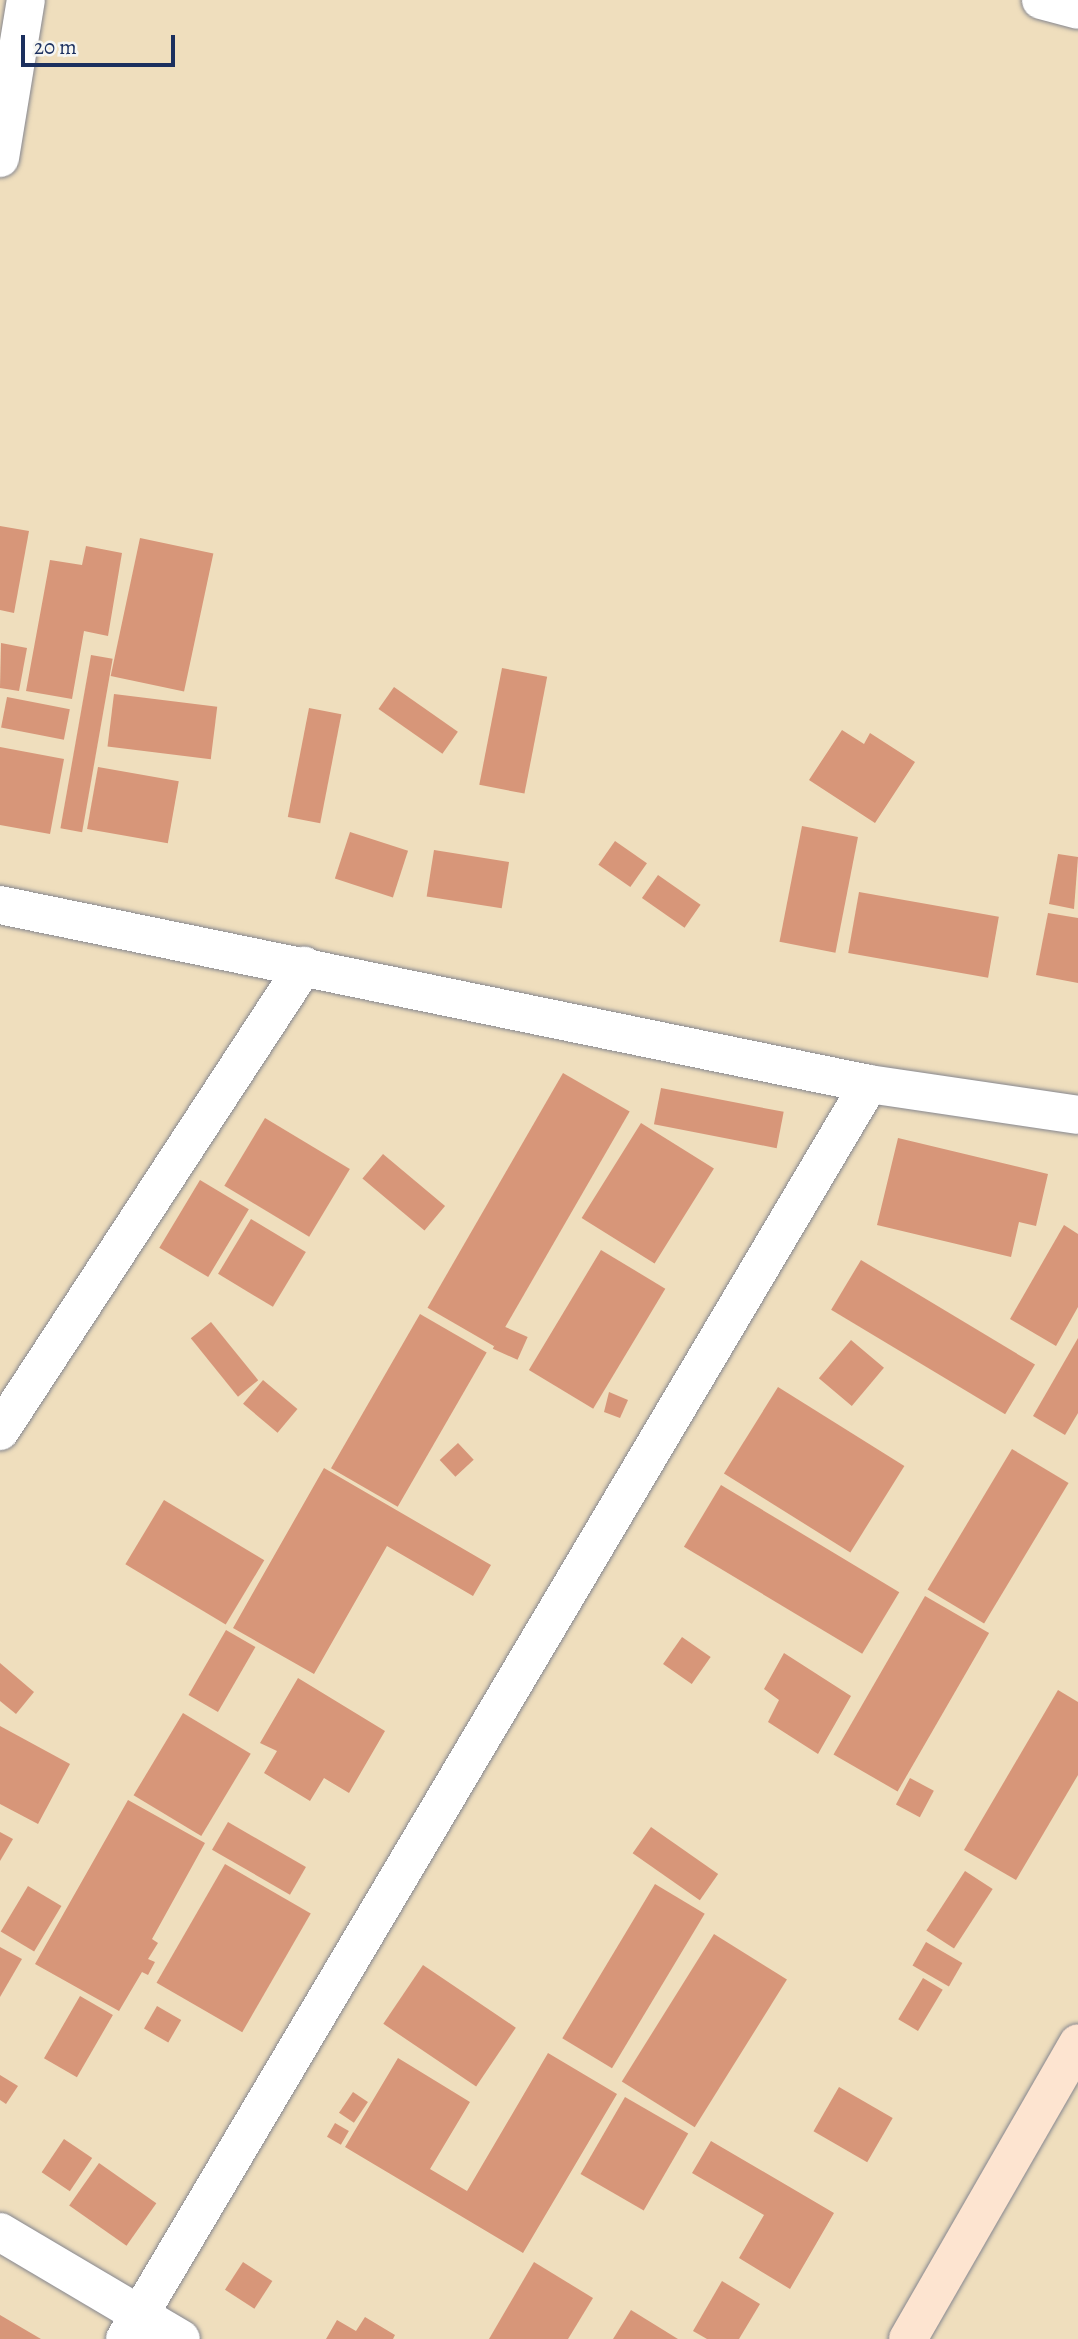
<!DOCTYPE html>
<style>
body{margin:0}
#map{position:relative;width:1078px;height:2339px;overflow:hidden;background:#efdebd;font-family:Alegreya,serif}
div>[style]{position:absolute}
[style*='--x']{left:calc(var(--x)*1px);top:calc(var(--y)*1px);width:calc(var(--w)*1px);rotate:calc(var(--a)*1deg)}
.building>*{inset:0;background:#d79679;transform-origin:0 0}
.roads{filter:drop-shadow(0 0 2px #85868e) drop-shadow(0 0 2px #85868e)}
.street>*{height:38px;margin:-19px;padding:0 19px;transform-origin:19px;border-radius:19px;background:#fff}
.secondary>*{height:38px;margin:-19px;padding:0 19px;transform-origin:19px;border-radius:19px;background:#fde4d0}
span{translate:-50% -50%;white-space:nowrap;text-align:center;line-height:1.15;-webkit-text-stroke:6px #f6f6f2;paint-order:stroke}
.scale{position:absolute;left:21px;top:35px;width:154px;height:32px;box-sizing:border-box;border:4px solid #1b2f5e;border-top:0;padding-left:9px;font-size:21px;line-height:24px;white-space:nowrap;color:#1b2f5e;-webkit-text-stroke:5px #f6f6f2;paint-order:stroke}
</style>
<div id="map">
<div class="building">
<i style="clip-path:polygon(0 526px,29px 531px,14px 613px,0 610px)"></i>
<i style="left:140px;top:538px;width:75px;height:141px;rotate:12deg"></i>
<i style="clip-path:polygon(86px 546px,122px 553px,108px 636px,84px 631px,72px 699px,26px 691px,50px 560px,82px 565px)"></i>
<i style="clip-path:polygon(1px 643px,27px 648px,19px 691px,0 688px)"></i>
<i style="left:91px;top:655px;width:22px;height:176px;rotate:10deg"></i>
<i style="left:502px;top:668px;width:46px;height:119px;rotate:11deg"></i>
<i style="left:394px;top:687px;width:78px;height:27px;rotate:35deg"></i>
<i style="left:114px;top:694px;width:104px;height:53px;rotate:7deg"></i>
<i style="left:7px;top:697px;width:64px;height:31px;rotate:11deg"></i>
<i style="left:309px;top:708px;width:33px;height:111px;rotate:11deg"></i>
<i style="clip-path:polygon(842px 730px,864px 744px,870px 733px,915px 762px,875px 823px,809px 780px)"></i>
<i style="clip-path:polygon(0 747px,64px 759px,50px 834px,0 825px)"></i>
<i style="left:98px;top:767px;width:82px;height:63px;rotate:10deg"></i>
<i style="left:802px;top:826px;width:57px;height:118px;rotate:11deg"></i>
<i style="left:350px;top:832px;width:61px;height:49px;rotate:18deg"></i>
<i style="left:615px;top:841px;width:39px;height:29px;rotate:35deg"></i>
<i style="left:434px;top:850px;width:76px;height:47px;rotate:9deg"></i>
<i style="clip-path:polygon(1058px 854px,1078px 857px,1074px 909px,1049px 904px)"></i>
<i style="left:658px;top:875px;width:52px;height:28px;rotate:35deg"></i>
<i style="left:859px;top:892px;width:142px;height:62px;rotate:10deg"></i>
<i style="clip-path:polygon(1048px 913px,1078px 918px,1078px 983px,1036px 975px)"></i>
<i style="left:563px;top:1073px;width:77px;height:271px;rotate:30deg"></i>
<i style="left:661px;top:1088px;width:125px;height:37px;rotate:11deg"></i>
<i style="left:265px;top:1118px;width:99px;height:79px;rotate:31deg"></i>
<i style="left:641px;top:1123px;width:86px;height:112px;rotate:32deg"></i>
<i style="clip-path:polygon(898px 1138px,1048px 1174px,1036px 1226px,1019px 1222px,1011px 1257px,877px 1225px)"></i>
<i style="left:383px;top:1154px;width:81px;height:32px;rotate:40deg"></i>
<i style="left:200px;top:1180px;width:57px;height:79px;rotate:31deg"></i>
<i style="left:251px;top:1219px;width:64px;height:64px;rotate:31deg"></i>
<i style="clip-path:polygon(1064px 1225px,1078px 1234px,1078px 1307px,1056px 1346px,1010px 1319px)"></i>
<i style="left:601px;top:1250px;width:75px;height:140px;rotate:31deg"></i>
<i style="left:861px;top:1260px;width:203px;height:58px;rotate:31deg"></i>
<i style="left:420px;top:1314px;width:77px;height:178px;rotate:30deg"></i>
<i style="left:211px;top:1322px;width:75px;height:26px;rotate:51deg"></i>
<i style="left:503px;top:1326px;width:27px;height:25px;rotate:24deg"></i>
<i style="clip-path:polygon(1078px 1338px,1078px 1413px,1065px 1435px,1033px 1416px)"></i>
<i style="left:851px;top:1340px;width:43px;height:50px;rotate:40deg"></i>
<i style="left:263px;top:1380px;width:45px;height:31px;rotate:40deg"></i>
<i style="left:778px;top:1387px;width:149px;height:102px;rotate:32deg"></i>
<i style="clip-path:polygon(609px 1392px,628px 1400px,620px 1418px,604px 1412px)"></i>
<i style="left:458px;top:1443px;width:23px;height:25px;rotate:47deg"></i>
<i style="left:1012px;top:1449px;width:66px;height:164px;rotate:31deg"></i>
<i style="clip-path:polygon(324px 1468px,491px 1565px,473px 1596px,387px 1546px,314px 1674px,233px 1628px)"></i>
<i style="left:721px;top:1485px;width:208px;height:72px;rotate:31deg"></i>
<i style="left:164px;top:1500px;width:117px;height:75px;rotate:31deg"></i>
<i style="left:925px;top:1596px;width:74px;height:183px;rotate:30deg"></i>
<i style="left:226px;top:1630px;width:34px;height:75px;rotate:30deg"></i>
<i style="left:682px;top:1637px;width:35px;height:33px;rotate:35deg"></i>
<i style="clip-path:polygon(784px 1653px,851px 1696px,818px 1754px,768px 1722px,779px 1700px,764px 1689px)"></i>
<i style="clip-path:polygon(0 1663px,34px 1692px,16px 1714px,0 1701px)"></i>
<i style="clip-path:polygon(298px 1678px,385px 1731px,349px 1793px,324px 1778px,310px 1801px,264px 1773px,277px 1751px,260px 1743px)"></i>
<i style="clip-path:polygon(1058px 1690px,1078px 1702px,1078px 1775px,1016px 1880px,964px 1850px)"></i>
<i style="left:183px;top:1713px;width:79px;height:96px;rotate:31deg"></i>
<i style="clip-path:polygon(0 1726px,70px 1764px,38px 1824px,0 1804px)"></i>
<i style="left:910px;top:1778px;width:27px;height:30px;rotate:28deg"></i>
<i style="clip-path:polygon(128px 1800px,205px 1843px,152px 1939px,158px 1943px,148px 1959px,155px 1962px,148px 1975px,142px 1972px,119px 2011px,35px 1964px)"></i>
<i style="left:228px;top:1822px;width:90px;height:32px;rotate:30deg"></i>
<i style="left:651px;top:1827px;width:82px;height:32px;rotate:35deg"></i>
<i style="clip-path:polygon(0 1832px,13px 1839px,0 1861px)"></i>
<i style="left:225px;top:1864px;width:99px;height:137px;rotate:30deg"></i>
<i style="left:965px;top:1871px;width:33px;height:71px;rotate:33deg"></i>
<i style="left:655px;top:1884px;width:58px;height:180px;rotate:31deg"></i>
<i style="left:28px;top:1886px;width:39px;height:53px;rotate:31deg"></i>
<i style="left:714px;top:1934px;width:86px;height:174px;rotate:32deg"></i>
<i style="left:926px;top:1942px;width:42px;height:27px;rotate:30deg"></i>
<i style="clip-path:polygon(0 1947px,22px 1959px,0 1997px)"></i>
<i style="left:423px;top:1965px;width:112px;height:71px;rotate:34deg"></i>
<i style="left:923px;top:1978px;width:23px;height:48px;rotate:31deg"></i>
<i style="left:80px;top:1996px;width:38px;height:72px;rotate:30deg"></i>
<i style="left:157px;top:2006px;width:28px;height:26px;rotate:30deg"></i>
<i style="clip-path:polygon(548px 2053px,617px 2094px,523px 2253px,345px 2147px,398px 2058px,470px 2102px,430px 2169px,467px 2191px)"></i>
<i style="clip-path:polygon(0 2075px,18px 2086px,6px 2104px,0 2100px)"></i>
<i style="left:839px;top:2087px;width:62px;height:51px;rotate:30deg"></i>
<i style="left:353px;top:2092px;width:18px;height:25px;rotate:34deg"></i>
<i style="left:625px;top:2097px;width:73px;height:89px;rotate:30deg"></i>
<i style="left:335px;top:2123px;width:16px;height:16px;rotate:30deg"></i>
<i style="left:64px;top:2139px;width:34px;height:40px;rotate:34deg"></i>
<i style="clip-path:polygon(711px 2141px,834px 2213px,790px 2289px,739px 2258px,764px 2215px,692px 2173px)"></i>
<i style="left:99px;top:2163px;width:70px;height:52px;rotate:35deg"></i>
<i style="left:243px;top:2262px;width:35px;height:33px;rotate:33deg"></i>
<i style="clip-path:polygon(534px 2262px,593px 2298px,568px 2339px,489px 2339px)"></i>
<i style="clip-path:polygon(722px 2281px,760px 2304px,739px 2339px,707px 2339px,693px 2331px)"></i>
<i style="clip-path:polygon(631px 2310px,678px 2339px,613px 2339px)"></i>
<i style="clip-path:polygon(0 2315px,41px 2339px,0 2339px)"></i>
<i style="clip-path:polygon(365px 2317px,395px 2335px,393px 2339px,326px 2339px,337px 2320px,356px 2331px)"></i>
</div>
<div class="roads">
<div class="street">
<i style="--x:1041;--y:0;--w:38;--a:15"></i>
<i style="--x:0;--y:158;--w:160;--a:-80.7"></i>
<i style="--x:0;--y:905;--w:887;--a:11.64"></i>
<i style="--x:869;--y:1084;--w:211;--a:8.4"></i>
<i style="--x:0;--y:1431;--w:556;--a:-56.82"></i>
<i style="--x:0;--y:2232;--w:210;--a:30.6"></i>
<i style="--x:125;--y:2339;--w:1459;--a:-59.34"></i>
</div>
<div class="secondary">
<i style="--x:908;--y:2339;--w:341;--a:-60.1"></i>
</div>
</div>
<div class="scale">20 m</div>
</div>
